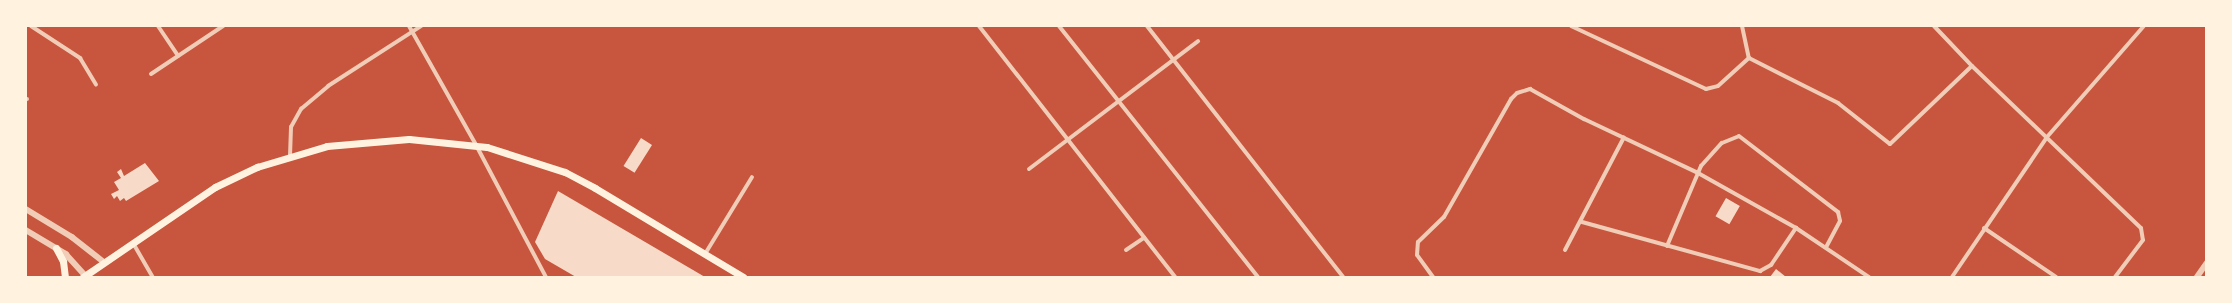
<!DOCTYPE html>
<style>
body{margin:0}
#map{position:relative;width:2232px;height:303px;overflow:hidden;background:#c8553d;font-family:"Public Sans",sans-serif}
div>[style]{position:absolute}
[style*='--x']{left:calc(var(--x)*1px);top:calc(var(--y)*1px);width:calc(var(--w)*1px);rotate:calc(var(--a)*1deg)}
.building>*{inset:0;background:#f7dbc8;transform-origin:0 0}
.minor>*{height:4px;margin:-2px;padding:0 2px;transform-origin:2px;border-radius:2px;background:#f1ccb7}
.tertiary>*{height:5.5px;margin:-2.75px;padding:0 2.75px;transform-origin:2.75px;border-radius:2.75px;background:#f1ccb7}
.primary>*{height:7px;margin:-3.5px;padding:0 3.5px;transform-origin:3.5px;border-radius:3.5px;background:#fff3e0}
span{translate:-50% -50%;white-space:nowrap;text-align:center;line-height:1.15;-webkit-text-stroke:4px #fff3e0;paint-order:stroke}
.frame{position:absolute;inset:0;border:27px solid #fff3e0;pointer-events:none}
</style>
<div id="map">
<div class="building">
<i style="left:641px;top:138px;width:13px;height:33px;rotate:32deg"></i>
<i style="clip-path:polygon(145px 163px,159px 181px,126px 201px,124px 198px,120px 201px,117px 196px,114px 199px,111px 194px,119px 190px,114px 182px,121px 178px,117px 172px,121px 169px,124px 176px)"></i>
<i style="clip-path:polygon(558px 191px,705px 277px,576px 277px,545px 259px,535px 242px)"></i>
<i style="left:1726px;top:198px;width:16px;height:21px;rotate:30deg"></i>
<i style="clip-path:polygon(1776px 269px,1786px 277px,1770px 277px)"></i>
</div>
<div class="minor">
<i style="--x:31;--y:26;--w:59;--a:33.1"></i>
<i style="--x:80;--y:58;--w:31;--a:59"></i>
<i style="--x:158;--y:26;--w:36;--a:56"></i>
<i style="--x:409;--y:26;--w:137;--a:60.6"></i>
<i style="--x:476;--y:145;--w:149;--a:62.1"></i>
<i style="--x:979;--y:26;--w:318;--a:52"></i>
<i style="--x:1059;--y:26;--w:320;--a:51.6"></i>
<i style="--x:1147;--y:26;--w:318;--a:52"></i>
<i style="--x:1571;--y:26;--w:149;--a:25"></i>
<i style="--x:1706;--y:89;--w:12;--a:-14"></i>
<i style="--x:1718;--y:86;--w:42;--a:-42.1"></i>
<i style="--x:1742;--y:26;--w:33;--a:78"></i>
<i style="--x:1934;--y:26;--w:55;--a:46.5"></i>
<i style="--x:1972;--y:66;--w:234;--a:43.8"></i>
<i style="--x:2141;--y:228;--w:12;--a:81"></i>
<i style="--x:2143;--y:240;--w:46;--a:127.1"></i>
<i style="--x:1749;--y:58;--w:100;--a:26.8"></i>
<i style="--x:1838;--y:103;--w:66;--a:38.3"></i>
<i style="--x:1890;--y:144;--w:113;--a:-43.6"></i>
<i style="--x:151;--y:74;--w:87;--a:-33.7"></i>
<i style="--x:26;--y:99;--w:1;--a:0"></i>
<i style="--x:290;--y:156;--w:29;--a:-88"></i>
<i style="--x:291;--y:127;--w:21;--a:-61"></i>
<i style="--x:301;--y:109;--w:35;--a:-40"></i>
<i style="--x:328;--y:86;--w:111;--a:-32.8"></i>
<i style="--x:1029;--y:169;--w:212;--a:-37.1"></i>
<i style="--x:1582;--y:222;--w:185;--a:15.4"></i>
<i style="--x:1760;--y:271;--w:13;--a:-29"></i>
<i style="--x:1771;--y:265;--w:45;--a:-56"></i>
<i style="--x:1984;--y:228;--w:87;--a:34.2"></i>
<i style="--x:133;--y:243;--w:39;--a:60"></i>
<i style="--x:1667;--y:246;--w:87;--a:-67"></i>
<i style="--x:1701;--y:166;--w:31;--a:-48"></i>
<i style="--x:1722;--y:143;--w:18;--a:-22"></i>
<i style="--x:1739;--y:136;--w:125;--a:37.5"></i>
<i style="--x:1838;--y:212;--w:9;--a:77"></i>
<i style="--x:1840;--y:221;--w:30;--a:118"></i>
<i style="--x:1126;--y:250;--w:22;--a:-34"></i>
<i style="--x:1565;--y:250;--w:127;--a:-62.4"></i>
<i style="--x:705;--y:254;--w:90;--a:-58.6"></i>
<i style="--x:1433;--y:277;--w:27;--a:-126"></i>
<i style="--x:1417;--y:255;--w:13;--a:-86"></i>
<i style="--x:1418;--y:242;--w:36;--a:-44"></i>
<i style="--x:1444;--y:217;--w:136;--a:-60.4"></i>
<i style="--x:1511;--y:99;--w:8;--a:-45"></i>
<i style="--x:1517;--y:93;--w:14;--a:-17"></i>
<i style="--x:1530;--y:89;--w:62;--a:29.1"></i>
<i style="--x:1584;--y:119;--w:126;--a:25.3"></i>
<i style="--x:1698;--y:173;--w:112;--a:29.3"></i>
<i style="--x:1796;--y:228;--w:88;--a:33.9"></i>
<i style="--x:1952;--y:277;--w:169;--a:-55.8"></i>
<i style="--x:2047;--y:137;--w:147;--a:-48.9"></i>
</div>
<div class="tertiary">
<i style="--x:26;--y:209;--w:54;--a:31.3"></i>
<i style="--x:72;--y:237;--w:41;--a:38"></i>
<i style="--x:26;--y:230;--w:47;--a:31"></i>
<i style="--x:66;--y:254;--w:28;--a:48"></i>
<i style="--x:2197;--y:277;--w:16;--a:-55"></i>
</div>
<div class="primary">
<i style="--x:56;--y:248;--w:15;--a:62"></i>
<i style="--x:63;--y:261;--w:16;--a:83"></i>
<i style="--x:83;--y:277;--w:160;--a:-34.3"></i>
<i style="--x:215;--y:187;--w:47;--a:-25.5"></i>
<i style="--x:257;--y:167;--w:73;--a:-16.7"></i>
<i style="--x:327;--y:146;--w:82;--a:-4.9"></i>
<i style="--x:409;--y:139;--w:78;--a:5.9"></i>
<i style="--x:487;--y:147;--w:82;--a:17.8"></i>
<i style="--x:565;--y:172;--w:34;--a:28"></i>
<i style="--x:595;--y:188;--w:173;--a:31"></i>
</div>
<div class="frame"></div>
</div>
